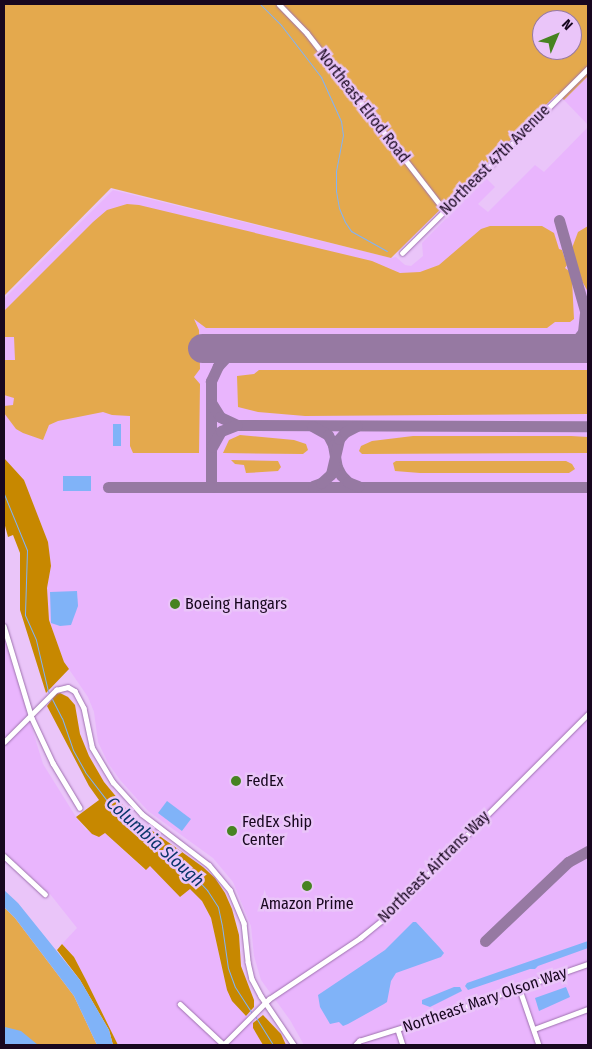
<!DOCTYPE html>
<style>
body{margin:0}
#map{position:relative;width:592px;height:1049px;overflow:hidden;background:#eac5f9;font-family:"Fira Sans Condensed",sans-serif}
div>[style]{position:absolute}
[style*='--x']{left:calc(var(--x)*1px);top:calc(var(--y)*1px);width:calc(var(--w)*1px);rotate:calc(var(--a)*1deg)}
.built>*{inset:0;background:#e9b5fd}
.green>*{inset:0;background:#e4a94d}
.forest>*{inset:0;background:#c78800}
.water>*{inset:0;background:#80b3f8;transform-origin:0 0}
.stream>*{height:1px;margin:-0.5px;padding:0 0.5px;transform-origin:0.5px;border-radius:0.5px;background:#80b3f8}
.taxiway>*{height:11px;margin:-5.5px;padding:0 5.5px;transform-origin:5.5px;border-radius:5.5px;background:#9679a2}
.runway>*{height:29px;margin:-14.5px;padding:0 14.5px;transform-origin:14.5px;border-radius:14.5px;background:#9679a2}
.roads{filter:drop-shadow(0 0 1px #9e71af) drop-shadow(0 0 1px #9e71af)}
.minor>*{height:4.5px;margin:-2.25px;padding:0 2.25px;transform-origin:2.25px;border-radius:2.25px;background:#fff}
.dots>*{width:14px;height:14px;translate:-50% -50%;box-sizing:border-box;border:2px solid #eac5f9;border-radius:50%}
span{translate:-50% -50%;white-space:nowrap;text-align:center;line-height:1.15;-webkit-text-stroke:5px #eac5f9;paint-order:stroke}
.street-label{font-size:16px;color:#18071f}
.poi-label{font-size:16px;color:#18071f}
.left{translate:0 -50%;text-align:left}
.water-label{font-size:18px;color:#0b366b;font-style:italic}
.frame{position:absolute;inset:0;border:5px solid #18071f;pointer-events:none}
.north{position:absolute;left:532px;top:10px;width:50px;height:50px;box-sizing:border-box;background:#eac5f9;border:1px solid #9679a2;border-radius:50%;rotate:45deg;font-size:14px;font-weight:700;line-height:20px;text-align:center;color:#18071f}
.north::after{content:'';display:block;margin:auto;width:18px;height:22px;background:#468321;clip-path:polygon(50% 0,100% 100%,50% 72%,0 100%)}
</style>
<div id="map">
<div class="built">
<i style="clip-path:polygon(588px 76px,588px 125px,564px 100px)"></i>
<i style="clip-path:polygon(588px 127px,588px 1045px,304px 1045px,290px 1020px,261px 980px,254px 956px,251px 926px,233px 882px,213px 858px,148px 811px,120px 780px,108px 763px,98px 742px,94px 712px,88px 697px,64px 662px,49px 620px,47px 588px,51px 566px,24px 480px,4px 458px,4px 299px,113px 190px,391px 258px,396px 257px,405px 265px,411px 266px,423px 256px,422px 243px,486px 178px,495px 187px,478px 204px,488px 212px,535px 165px,544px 172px)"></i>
<i style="clip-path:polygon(4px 637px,43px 764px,76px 817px,86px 830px,105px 833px,145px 870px,150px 866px,180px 896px,190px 888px,202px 901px,211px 918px,227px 990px,242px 1012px,253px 1023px,253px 1028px,263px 1045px,118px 1045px,86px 980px,74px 957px,62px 944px,77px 928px,50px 894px,4px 852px)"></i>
</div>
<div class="green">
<i style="clip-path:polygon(evenodd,4px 4px,588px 4px,588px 76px,564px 100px,557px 94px,391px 258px,111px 188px,4px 296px,4px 4px,542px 20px,572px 20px,572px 50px,542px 50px,542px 20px)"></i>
<i style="clip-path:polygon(127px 204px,139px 205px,372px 261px,400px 273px,420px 272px,439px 265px,481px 229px,490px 226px,542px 226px,554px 233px,559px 249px,562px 250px,567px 265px,565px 268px,569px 271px,572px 280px,574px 319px,570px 322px,555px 322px,547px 328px,206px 328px,194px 319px,199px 330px,200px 369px,194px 377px,200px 384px,199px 453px,133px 453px,130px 446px,130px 416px,112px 415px,103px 412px,58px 421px,49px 425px,43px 440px,23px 433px,16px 429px,4px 413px,4px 406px,13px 405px,14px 398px,4px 395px,4px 360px,15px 360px,14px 337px,4px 337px,5px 310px,93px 222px,107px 210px)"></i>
<i style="clip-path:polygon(588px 226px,588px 292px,582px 281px,572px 248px,578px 232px)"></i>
<i style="clip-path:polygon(259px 370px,588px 370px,588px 414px,305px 416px,258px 412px,238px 407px,237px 376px,254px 374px)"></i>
<i style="clip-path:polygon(240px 435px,294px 440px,306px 444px,308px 450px,303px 454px,223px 453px,229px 440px)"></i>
<i style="clip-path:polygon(413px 436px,571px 436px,588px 437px,588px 453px,362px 454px,359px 451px,361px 446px,372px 441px)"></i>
<i style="clip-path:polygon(231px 460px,278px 461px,281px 467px,278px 471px,246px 473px,244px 465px,235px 464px)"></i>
<i style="clip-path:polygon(396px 461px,566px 461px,572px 464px,575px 469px,569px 473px,420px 473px,395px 471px,393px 463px)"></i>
<i style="clip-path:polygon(4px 907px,15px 918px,74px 996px,97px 1045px,4px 1045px)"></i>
</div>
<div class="forest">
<i style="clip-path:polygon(4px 458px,24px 480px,48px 542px,51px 566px,47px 588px,49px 620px,64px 662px,69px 669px,46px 693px,20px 610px,20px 553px,13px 535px,8px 537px,4px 522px)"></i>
<i style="clip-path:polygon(60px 693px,68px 697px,75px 705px,80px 734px,89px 756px,104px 782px,133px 817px,203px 867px,215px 878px,225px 893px,232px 909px,239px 935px,241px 966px,254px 1000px,254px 1007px,246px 1016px,232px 1001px,227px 990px,211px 918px,202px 901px,190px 889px,180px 897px,150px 866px,146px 870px,105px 833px,99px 837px,92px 834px,76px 817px,99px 800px,89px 786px,47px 706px,56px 694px)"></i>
<i style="clip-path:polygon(62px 944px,74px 957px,86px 980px,118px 1045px,113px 1045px,109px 1030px,80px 980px,57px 950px)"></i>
<i style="clip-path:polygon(263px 1015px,281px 1034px,286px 1045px,263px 1045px,253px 1028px,253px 1023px)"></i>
</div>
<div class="water">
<i style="left:113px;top:424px;width:8px;height:22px"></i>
<i style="left:63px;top:476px;width:28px;height:15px"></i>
<i style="clip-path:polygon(77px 591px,78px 606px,71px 625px,60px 626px,51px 623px,50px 592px)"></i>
<i style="left:167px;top:801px;width:30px;height:15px;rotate:37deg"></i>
<i style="clip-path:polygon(4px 890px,18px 903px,80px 980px,109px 1030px,113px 1045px,97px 1045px,74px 996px,15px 918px,4px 907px)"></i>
<i style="clip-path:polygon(413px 922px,416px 922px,440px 948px,444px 953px,441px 957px,396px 973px,391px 981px,387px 1002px,384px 1004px,348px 1024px,343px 1026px,339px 1022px,330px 1024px,320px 1007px,318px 995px,385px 950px)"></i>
<i style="clip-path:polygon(588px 941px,588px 948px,538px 966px,535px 969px,530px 969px,468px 990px,465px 986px,467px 983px)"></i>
<i style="clip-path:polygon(454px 987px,460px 987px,462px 991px,430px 1007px,422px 1004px,422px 1000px)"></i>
<i style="clip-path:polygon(566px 987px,570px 997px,539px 1011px,535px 998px)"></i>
<i style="clip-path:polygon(5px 1027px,21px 1031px,38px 1045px,4px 1045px)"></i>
</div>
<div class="stream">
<i style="--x:260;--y:4;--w:30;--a:45"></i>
<i style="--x:281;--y:25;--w:66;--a:52.4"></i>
<i style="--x:321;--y:77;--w:48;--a:65.6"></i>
<i style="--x:341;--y:121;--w:14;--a:82"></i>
<i style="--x:343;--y:135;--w:37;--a:101"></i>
<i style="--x:336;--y:171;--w:20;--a:90"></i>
<i style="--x:336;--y:191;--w:17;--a:80"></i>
<i style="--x:339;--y:208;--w:15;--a:67"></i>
<i style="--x:345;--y:222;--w:11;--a:56"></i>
<i style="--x:351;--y:231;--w:41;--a:29.1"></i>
<i style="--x:4;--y:494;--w:61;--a:67.7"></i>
<i style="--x:27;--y:550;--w:65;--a:91.8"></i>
<i style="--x:25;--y:615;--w:27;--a:66"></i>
<i style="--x:36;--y:640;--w:52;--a:76.8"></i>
<i style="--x:48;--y:691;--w:30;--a:63"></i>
<i style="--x:62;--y:718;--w:34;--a:71"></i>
<i style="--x:73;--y:750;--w:25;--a:61"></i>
<i style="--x:85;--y:772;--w:49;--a:52.4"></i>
<i style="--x:115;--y:811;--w:62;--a:42.4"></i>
<i style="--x:161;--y:853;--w:39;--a:35"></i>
<i style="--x:193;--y:875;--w:21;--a:47"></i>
<i style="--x:207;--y:890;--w:20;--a:57"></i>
<i style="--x:218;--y:907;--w:19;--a:78"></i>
<i style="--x:222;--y:926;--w:42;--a:81.9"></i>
<i style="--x:228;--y:968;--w:20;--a:70"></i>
<i style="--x:235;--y:987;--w:31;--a:57"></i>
<i style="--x:255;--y:1016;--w:34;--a:58"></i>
</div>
<div class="taxiway">
<i style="--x:559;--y:220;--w:105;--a:74"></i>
<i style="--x:239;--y:348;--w:10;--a:151"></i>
<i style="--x:230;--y:353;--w:18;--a:133"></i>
<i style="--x:218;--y:366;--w:17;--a:115"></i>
<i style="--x:211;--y:381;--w:106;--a:90"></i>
<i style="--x:211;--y:487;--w:377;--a:0"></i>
<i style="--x:563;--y:348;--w:15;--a:-28"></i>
<i style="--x:576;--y:341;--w:11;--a:-52"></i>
<i style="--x:583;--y:332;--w:18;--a:-84"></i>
<i style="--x:212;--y:404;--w:15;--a:58"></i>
<i style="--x:220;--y:417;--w:19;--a:25"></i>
<i style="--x:237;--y:425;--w:351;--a:0.2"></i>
<i style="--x:312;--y:426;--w:18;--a:29"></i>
<i style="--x:328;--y:435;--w:11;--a:63"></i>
<i style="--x:333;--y:445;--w:22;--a:80"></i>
<i style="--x:337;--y:467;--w:9;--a:63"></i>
<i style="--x:341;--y:475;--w:10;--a:45"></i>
<i style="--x:348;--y:482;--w:11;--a:22"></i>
<i style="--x:212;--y:447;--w:18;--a:-61"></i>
<i style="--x:221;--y:431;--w:17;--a:-21"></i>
<i style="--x:313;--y:486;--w:9;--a:-21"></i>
<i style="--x:321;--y:483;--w:13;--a:-42"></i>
<i style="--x:331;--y:474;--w:36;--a:-77"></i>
<i style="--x:339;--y:439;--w:9;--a:-49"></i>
<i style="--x:345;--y:432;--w:13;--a:-27"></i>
<i style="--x:108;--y:487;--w:103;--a:0"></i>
<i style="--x:485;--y:941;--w:115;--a:-43.6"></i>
<i style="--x:568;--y:862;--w:23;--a:-29"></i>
</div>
<div class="runway">
<i style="--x:202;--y:348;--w:386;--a:0"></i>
</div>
<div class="roads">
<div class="minor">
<i style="--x:279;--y:4;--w:40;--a:46"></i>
<i style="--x:307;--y:33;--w:225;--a:52.2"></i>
<i style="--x:402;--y:253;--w:262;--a:-44.8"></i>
<i style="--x:4;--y:626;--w:96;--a:73.1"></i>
<i style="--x:32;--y:718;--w:50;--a:65"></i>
<i style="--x:53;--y:763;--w:52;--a:59"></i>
<i style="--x:4;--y:742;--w:74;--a:-45"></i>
<i style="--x:56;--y:690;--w:12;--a:-14"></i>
<i style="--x:68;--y:687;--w:8;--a:30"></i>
<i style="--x:75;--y:691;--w:19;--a:62"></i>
<i style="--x:84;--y:708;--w:40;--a:78"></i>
<i style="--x:92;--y:747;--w:41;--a:59"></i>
<i style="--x:113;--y:782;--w:43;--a:47.8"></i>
<i style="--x:142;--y:814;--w:84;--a:37.3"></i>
<i style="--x:209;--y:865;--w:33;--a:50"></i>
<i style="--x:230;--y:890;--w:36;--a:67"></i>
<i style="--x:244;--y:923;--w:39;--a:84"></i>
<i style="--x:248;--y:962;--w:17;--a:77"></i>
<i style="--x:252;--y:979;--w:19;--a:62"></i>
<i style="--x:261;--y:996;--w:59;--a:56"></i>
<i style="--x:4;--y:856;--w:56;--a:42.8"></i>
<i style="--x:519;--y:987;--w:61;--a:71"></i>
<i style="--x:180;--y:1004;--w:60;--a:43"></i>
<i style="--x:534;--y:1029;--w:58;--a:-20.3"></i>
<i style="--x:398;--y:1030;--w:16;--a:72"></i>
<i style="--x:223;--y:1045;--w:65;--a:-45"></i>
<i style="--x:269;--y:999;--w:110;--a:-33.8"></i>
<i style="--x:360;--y:938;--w:27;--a:-39"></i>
<i style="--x:381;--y:921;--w:293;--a:-45"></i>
<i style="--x:355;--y:1045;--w:6;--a:-45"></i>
<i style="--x:359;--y:1041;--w:87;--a:-17.4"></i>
<i style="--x:442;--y:1015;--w:155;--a:-19.3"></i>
</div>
</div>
<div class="dots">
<i style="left:175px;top:604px;background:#468321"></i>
<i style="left:236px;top:781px;background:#468321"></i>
<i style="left:232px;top:831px;background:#468321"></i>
<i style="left:307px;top:886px;background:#468321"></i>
</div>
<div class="street-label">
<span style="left:363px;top:106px;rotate:52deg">Northeast Elrod Road</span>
<span style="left:495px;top:160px;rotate:-45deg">Northeast 47th Avenue</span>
<span style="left:434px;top:867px;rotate:-45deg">Northeast Airtrans Way</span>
<span style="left:485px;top:1000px;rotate:-19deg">Northeast Mary Olson Way</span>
</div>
<div class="poi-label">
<span class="left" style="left:185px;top:604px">Boeing Hangars</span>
<span class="left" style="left:246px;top:781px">FedEx</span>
<span class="left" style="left:242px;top:831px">FedEx Ship<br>Center</span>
<span style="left:307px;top:904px">Amazon Prime</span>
</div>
<div class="water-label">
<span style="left:155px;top:842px;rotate:42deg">Columbia Slough</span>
</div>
<div class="frame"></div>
<div class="north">N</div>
</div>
